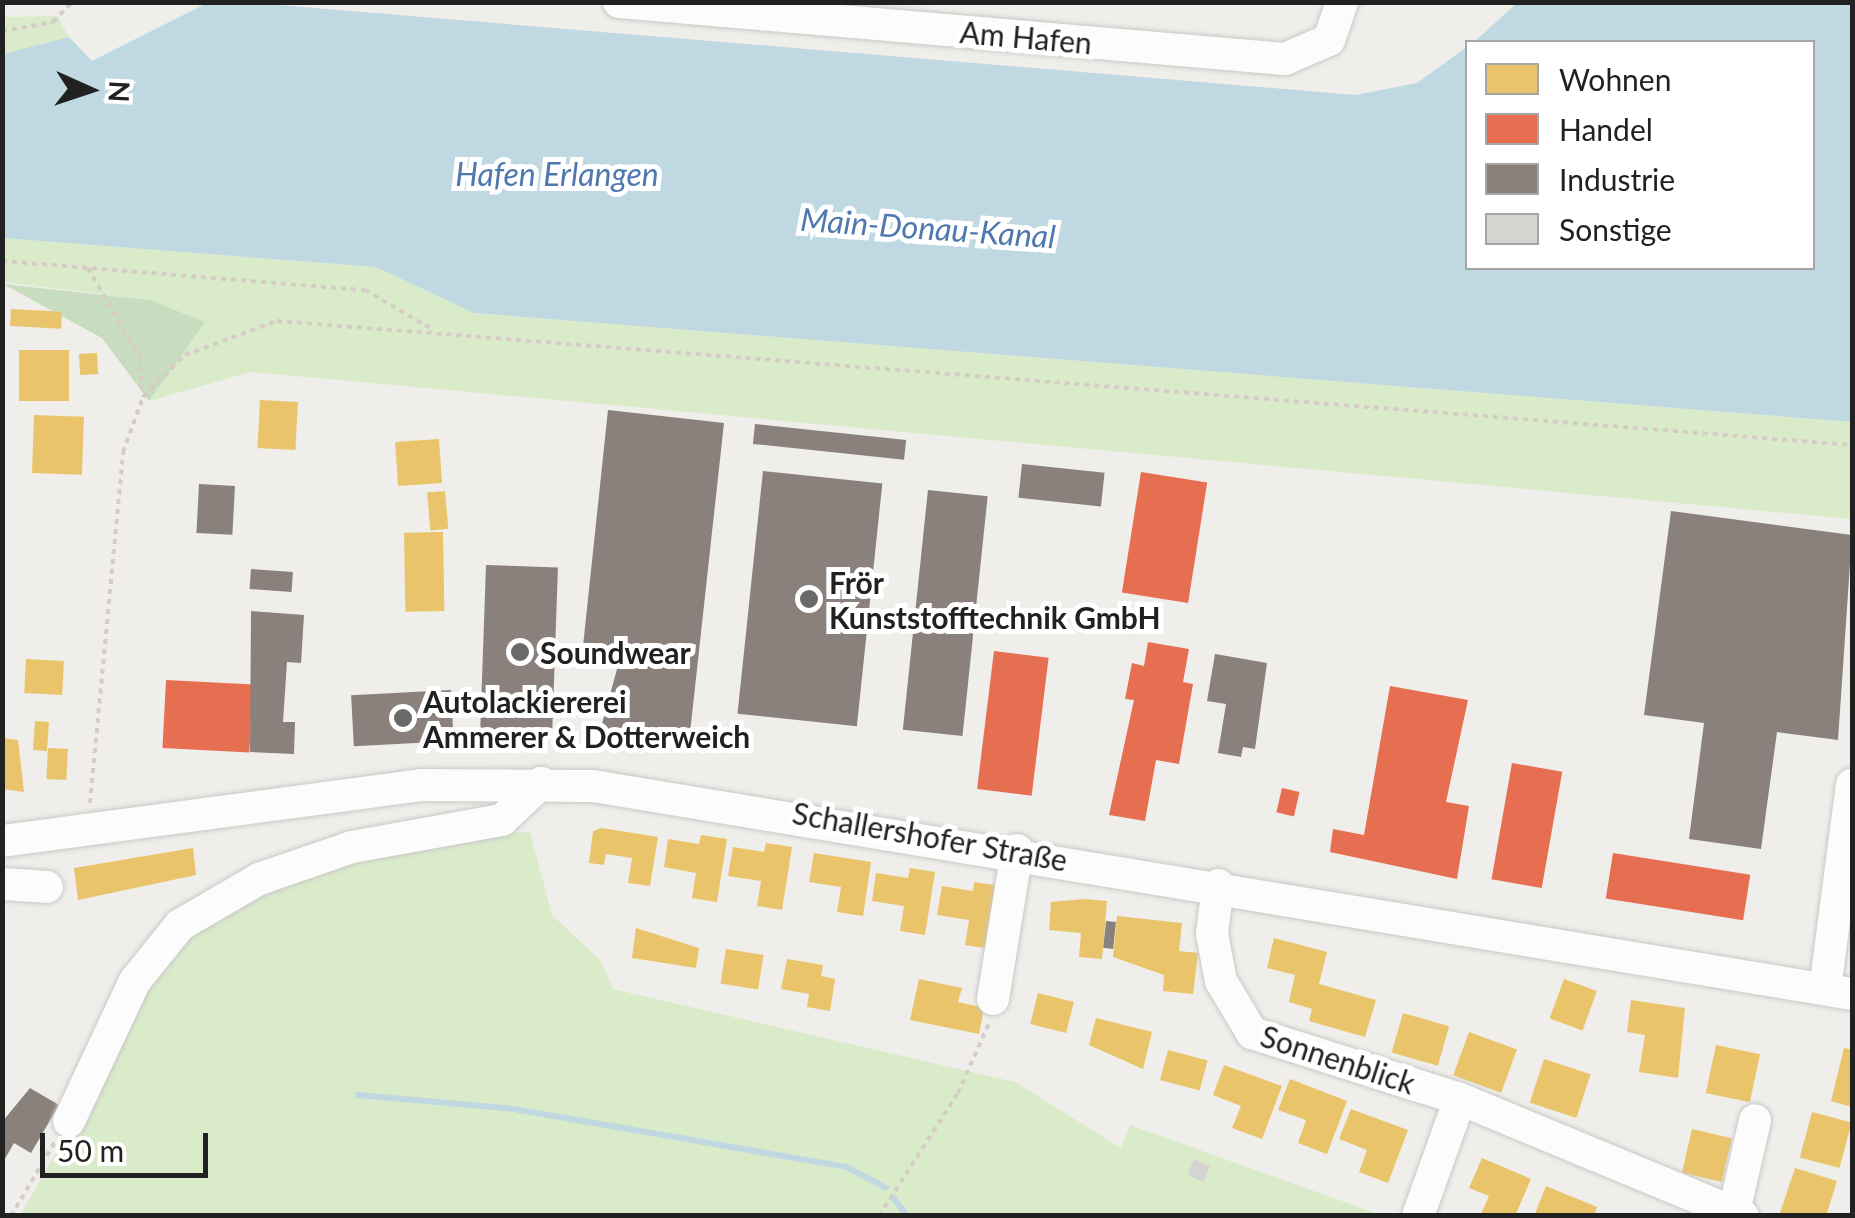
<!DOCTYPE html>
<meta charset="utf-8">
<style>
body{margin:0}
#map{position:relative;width:1855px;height:1218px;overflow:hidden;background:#efeeea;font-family:Lato,sans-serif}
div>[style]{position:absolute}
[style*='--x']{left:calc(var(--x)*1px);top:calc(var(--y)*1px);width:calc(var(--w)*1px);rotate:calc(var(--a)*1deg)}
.grass>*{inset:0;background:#daebca}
.forest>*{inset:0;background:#c8ddc0}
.water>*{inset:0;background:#bfd8e1}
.homes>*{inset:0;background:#e9c46a;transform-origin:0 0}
.shops>*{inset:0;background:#e76f51;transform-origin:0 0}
.industry>*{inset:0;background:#8a817c;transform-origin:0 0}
.stream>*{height:6px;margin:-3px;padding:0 3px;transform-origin:3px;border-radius:3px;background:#bfd8e1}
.building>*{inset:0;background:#d6d4d1}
.path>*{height:4px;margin-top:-2px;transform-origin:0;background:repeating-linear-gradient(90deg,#d7cbc8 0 5px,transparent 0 10px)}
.roads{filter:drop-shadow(0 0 2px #c8c8c6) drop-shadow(0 0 2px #c8c8c6)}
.minor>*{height:32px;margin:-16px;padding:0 16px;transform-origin:16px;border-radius:16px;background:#fdfcfc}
.dots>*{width:28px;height:28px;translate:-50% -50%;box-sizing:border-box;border:5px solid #fff;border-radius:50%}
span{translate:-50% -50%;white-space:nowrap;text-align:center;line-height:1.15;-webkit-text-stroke:10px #fff;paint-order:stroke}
.street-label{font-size:30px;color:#212121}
.poi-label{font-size:30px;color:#212121;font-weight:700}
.left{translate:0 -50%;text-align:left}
.water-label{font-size:32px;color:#4f78af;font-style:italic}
.frame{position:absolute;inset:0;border:5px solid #212121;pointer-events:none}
.legend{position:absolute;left:1465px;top:40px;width:350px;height:230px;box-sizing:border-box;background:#fff;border:2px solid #a6a6a6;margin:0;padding:12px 18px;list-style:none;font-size:30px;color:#212121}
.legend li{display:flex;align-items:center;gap:20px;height:50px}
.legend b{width:50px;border:2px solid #a6a6a6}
.north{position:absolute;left:40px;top:40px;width:100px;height:100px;-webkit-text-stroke:8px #fff;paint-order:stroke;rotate:93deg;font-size:28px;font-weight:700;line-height:40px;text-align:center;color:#212121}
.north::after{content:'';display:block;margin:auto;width:35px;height:45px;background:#212121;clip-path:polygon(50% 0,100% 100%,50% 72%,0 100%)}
.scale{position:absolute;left:40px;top:1133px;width:168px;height:45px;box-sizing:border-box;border:5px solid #212121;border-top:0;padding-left:12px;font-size:30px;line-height:35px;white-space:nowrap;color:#212121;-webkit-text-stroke:8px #fff;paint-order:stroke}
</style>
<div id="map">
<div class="grass">
<i style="clip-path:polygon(57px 16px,69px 37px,3px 54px,3px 17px)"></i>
<i style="clip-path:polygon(3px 238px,376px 267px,474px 313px,1852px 422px,1852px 519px,251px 372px,149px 401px,204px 322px,149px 300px,3px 282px)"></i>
<i style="clip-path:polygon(530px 832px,552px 915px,601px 961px,613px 989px,1015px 1082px,1121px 1148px,1130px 1125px,1381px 1215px,20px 1216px,170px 950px,263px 888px,429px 839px)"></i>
</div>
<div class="forest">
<i style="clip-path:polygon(3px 284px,150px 300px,205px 322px,149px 401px,102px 338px)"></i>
</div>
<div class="water">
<i style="clip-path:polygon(243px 2px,1356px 95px,1417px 83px,1467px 47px,1468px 268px,1812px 268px,1812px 42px,1474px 42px,1517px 3px,1852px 3px,1852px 422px,474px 313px,376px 267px,3px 238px,3px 54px,69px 37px,92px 61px,207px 3px)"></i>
</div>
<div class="homes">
<i style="left:11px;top:309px;width:51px;height:17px;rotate:3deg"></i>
<i style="left:19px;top:350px;width:50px;height:51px"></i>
<i style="left:97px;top:353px;width:21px;height:18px;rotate:87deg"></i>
<i style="left:260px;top:400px;width:38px;height:48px;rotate:3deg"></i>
<i style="left:34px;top:415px;width:50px;height:58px;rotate:2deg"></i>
<i style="left:439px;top:439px;width:44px;height:44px;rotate:86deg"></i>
<i style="left:445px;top:491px;width:38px;height:18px;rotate:85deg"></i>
<i style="left:443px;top:532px;width:79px;height:39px;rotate:89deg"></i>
<i style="left:26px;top:659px;width:38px;height:34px;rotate:3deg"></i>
<i style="left:35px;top:721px;width:14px;height:29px;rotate:4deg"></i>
<i style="clip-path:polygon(2px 738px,18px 740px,24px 792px,2px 789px)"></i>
<i style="left:48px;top:748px;width:20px;height:31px;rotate:3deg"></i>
<i style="clip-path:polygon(602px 828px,658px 837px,650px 886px,628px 883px,632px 858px,606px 854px,604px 865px,589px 863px,593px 831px)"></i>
<i style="clip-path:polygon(701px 835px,727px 839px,717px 902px,692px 898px,696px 873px,664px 867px,668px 839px,699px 844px)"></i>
<i style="clip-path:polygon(766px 843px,792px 847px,782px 910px,757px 906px,761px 881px,728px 876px,733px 847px,764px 852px)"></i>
<i style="clip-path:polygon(193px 848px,196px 875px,78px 900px,74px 868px)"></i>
<i style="clip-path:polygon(814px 853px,871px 862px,863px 916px,837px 912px,841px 887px,809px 882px)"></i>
<i style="clip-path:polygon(910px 868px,935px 872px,925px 935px,900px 931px,904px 906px,872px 901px,876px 873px,908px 878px)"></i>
<i style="clip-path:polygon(974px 882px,1001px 886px,991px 949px,965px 945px,969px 920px,937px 915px,942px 886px,973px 891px)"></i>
<i style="clip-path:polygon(1084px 899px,1107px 901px,1102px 959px,1079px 957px,1081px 933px,1049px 930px,1051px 902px)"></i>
<i style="clip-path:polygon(1117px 916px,1182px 923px,1179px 951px,1198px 953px,1193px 994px,1163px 991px,1164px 975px,1113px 957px)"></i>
<i style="clip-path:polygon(636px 928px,699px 948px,696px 968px,632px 958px)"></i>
<i style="clip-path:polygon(1274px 938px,1327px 952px,1319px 984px,1376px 1000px,1365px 1037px,1309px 1021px,1312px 1009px,1289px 1002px,1295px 975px,1267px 968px)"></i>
<i style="left:726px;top:949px;width:38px;height:35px;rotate:9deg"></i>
<i style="clip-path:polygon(787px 959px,823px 965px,821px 976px,835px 979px,830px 1011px,807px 1007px,809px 994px,781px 989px)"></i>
<i style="clip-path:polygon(919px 979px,962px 988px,958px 1002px,984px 1008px,979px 1034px,910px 1020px)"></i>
<i style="left:1564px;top:979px;width:35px;height:42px;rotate:20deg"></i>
<i style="left:1038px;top:993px;width:37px;height:32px;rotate:14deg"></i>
<i style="clip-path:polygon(1631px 1000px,1685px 1008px,1678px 1078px,1639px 1072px,1645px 1035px,1627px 1032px)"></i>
<i style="left:1403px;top:1013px;width:48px;height:41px;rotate:16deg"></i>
<i style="clip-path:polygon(1096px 1018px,1152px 1032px,1143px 1069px,1089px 1045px)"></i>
<i style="left:1469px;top:1032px;width:51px;height:46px;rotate:20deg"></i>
<i style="left:1716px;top:1045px;width:45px;height:49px;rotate:12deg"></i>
<i style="clip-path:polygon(1844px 1048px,1852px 1050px,1852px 1107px,1831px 1101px)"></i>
<i style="left:1168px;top:1050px;width:41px;height:31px;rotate:15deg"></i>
<i style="left:1544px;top:1059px;width:49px;height:46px;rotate:18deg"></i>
<i style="clip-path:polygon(1224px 1065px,1282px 1086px,1262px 1139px,1232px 1128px,1241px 1106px,1213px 1095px)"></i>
<i style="clip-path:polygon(1290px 1079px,1347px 1101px,1327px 1154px,1298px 1143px,1306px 1120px,1278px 1110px)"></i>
<i style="clip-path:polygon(1351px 1109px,1408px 1130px,1388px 1183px,1359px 1172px,1367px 1150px,1339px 1139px)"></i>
<i style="left:1812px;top:1112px;width:41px;height:47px;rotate:15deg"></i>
<i style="left:1692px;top:1129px;width:41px;height:45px;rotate:13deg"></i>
<i style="clip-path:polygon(1482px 1158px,1531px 1179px,1515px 1216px,1481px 1214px,1489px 1196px,1469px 1188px)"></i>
<i style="clip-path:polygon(1795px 1168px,1837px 1181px,1826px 1216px,1780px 1213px)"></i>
<i style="clip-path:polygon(1546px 1186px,1597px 1207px,1594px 1216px,1534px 1216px)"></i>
</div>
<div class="shops">
<i style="left:1141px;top:472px;width:67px;height:122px;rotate:9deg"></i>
<i style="clip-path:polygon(1148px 642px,1189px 649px,1183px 682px,1193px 684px,1179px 764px,1156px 760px,1145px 821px,1109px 815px,1134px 700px,1125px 699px,1132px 663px,1144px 666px)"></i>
<i style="left:994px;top:651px;width:55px;height:139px;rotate:7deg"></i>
<i style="left:166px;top:680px;width:87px;height:68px;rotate:3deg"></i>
<i style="clip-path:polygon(1390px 686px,1468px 700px,1446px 802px,1469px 806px,1457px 879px,1330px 852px,1333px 829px,1364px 835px)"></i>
<i style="left:1512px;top:763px;width:51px;height:118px;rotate:10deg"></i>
<i style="left:1282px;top:788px;width:18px;height:25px;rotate:13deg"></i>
<i style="left:1613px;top:853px;width:139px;height:46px;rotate:9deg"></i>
</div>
<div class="industry">
<i style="clip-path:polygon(608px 410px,724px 423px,690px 733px,634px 727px,633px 739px,599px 735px,617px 669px,581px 665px)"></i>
<i style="left:755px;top:424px;width:152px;height:20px;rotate:6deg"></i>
<i style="left:1022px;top:464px;width:83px;height:34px;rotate:6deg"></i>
<i style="left:763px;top:471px;width:120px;height:244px;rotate:6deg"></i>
<i style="left:199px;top:484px;width:36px;height:49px;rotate:3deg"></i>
<i style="left:928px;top:490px;width:60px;height:241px;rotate:6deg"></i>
<i style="clip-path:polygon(1671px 511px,1852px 535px,1838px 740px,1777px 732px,1761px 849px,1689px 839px,1704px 723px,1644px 715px)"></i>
<i style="left:486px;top:565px;width:72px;height:172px;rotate:2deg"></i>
<i style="left:251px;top:569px;width:42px;height:20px;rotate:4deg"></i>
<i style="clip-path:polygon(251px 611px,304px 615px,301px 663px,287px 662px,283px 722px,295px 722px,294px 754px,250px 752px)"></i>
<i style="clip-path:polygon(1215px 654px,1267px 663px,1255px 749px,1243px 747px,1241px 757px,1218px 753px,1226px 704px,1207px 701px)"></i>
<i style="left:451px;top:690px;width:51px;height:100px;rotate:87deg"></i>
<i style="left:1106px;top:921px;width:10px;height:27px;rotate:6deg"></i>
<i style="clip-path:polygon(30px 1088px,59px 1105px,31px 1153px,14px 1143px,2px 1164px,2px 1122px)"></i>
</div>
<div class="stream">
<i style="--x:358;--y:1095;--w:157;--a:5.1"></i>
<i style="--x:514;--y:1109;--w:338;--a:9.9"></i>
<i style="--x:847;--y:1167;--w:44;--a:28.3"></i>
<i style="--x:893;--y:1197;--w:24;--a:54"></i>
</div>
<div class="building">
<i style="clip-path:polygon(1194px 1159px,1210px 1166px,1203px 1183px,1188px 1174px)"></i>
</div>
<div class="path">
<i style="--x:2;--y:31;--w:52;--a:-10"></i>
<i style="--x:53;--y:22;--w:28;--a:-46"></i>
<i style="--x:2;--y:261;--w:364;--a:4.6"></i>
<i style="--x:365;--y:290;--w:75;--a:30.3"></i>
<i style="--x:88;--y:268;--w:102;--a:59.9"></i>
<i style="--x:139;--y:356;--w:41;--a:84.4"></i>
<i style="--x:90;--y:803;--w:353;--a:-84.6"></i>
<i style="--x:123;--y:452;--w:59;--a:-70"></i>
<i style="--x:143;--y:397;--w:59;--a:-45"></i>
<i style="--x:185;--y:355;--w:98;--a:-20.3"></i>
<i style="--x:277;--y:321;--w:1580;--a:4.5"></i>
<i style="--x:11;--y:1216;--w:86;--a:-59.3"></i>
<i style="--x:879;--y:1216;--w:146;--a:-57.3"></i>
<i style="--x:958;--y:1093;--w:77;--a:-66.1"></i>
</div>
<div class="roads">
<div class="minor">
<i style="--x:619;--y:2;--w:668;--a:4.89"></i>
<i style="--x:1285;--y:59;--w:48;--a:-23.4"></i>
<i style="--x:1329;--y:40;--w:40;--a:-71.1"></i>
<i style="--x:2;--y:841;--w:423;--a:-7.6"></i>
<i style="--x:421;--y:785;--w:172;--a:0.3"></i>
<i style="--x:593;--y:786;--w:1276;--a:9.38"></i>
<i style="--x:2;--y:884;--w:45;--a:3.8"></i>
<i style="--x:1218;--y:885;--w:49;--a:97"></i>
<i style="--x:1212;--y:934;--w:48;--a:79.2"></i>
<i style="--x:1221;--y:981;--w:61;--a:59.2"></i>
<i style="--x:1252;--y:1033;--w:218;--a:17.6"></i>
<i style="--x:1460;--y:1099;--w:306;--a:22.5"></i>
<i style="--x:1825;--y:989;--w:206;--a:-82.5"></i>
<i style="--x:993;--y:999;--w:151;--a:-80.8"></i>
<i style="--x:69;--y:1121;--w:155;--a:-64.8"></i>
<i style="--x:135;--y:981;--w:72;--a:-51.2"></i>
<i style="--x:180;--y:925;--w:91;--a:-30.2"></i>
<i style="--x:259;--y:879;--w:98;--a:-19"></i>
<i style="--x:352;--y:847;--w:152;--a:-10.2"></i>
<i style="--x:502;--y:820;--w:54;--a:-43.5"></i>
<i style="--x:1734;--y:1212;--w:94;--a:-77.1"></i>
<i style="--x:1418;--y:1216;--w:124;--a:-70.3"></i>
</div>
</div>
<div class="dots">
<i style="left:809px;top:599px;background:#696967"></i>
<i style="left:520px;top:652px;background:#696967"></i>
<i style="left:403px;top:718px;background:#696967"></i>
</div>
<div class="street-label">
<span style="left:1026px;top:37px;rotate:5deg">Am Hafen</span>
<span style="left:930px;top:836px;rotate:10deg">Schallershofer Straße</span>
<span style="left:1338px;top:1059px;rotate:18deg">Sonnenblick</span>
</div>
<div class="poi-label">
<span class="left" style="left:829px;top:599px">Frör<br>Kunststofftechnik GmbH</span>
<span class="left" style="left:540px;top:652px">Soundwear</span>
<span class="left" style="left:423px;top:718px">Autolackiererei<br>Ammerer &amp; Dotterweich</span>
</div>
<div class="water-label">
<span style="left:557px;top:174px">Hafen Erlangen</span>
<span style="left:928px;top:228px;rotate:4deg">Main-Donau-Kanal</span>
</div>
<div class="frame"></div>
<ul class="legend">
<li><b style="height:28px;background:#e9c46a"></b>Wohnen</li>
<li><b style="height:28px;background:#e76f51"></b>Handel</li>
<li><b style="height:28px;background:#8a817c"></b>Industrie</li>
<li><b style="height:28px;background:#d6d4d1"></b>Sonstige</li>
</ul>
<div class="north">N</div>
<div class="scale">50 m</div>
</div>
